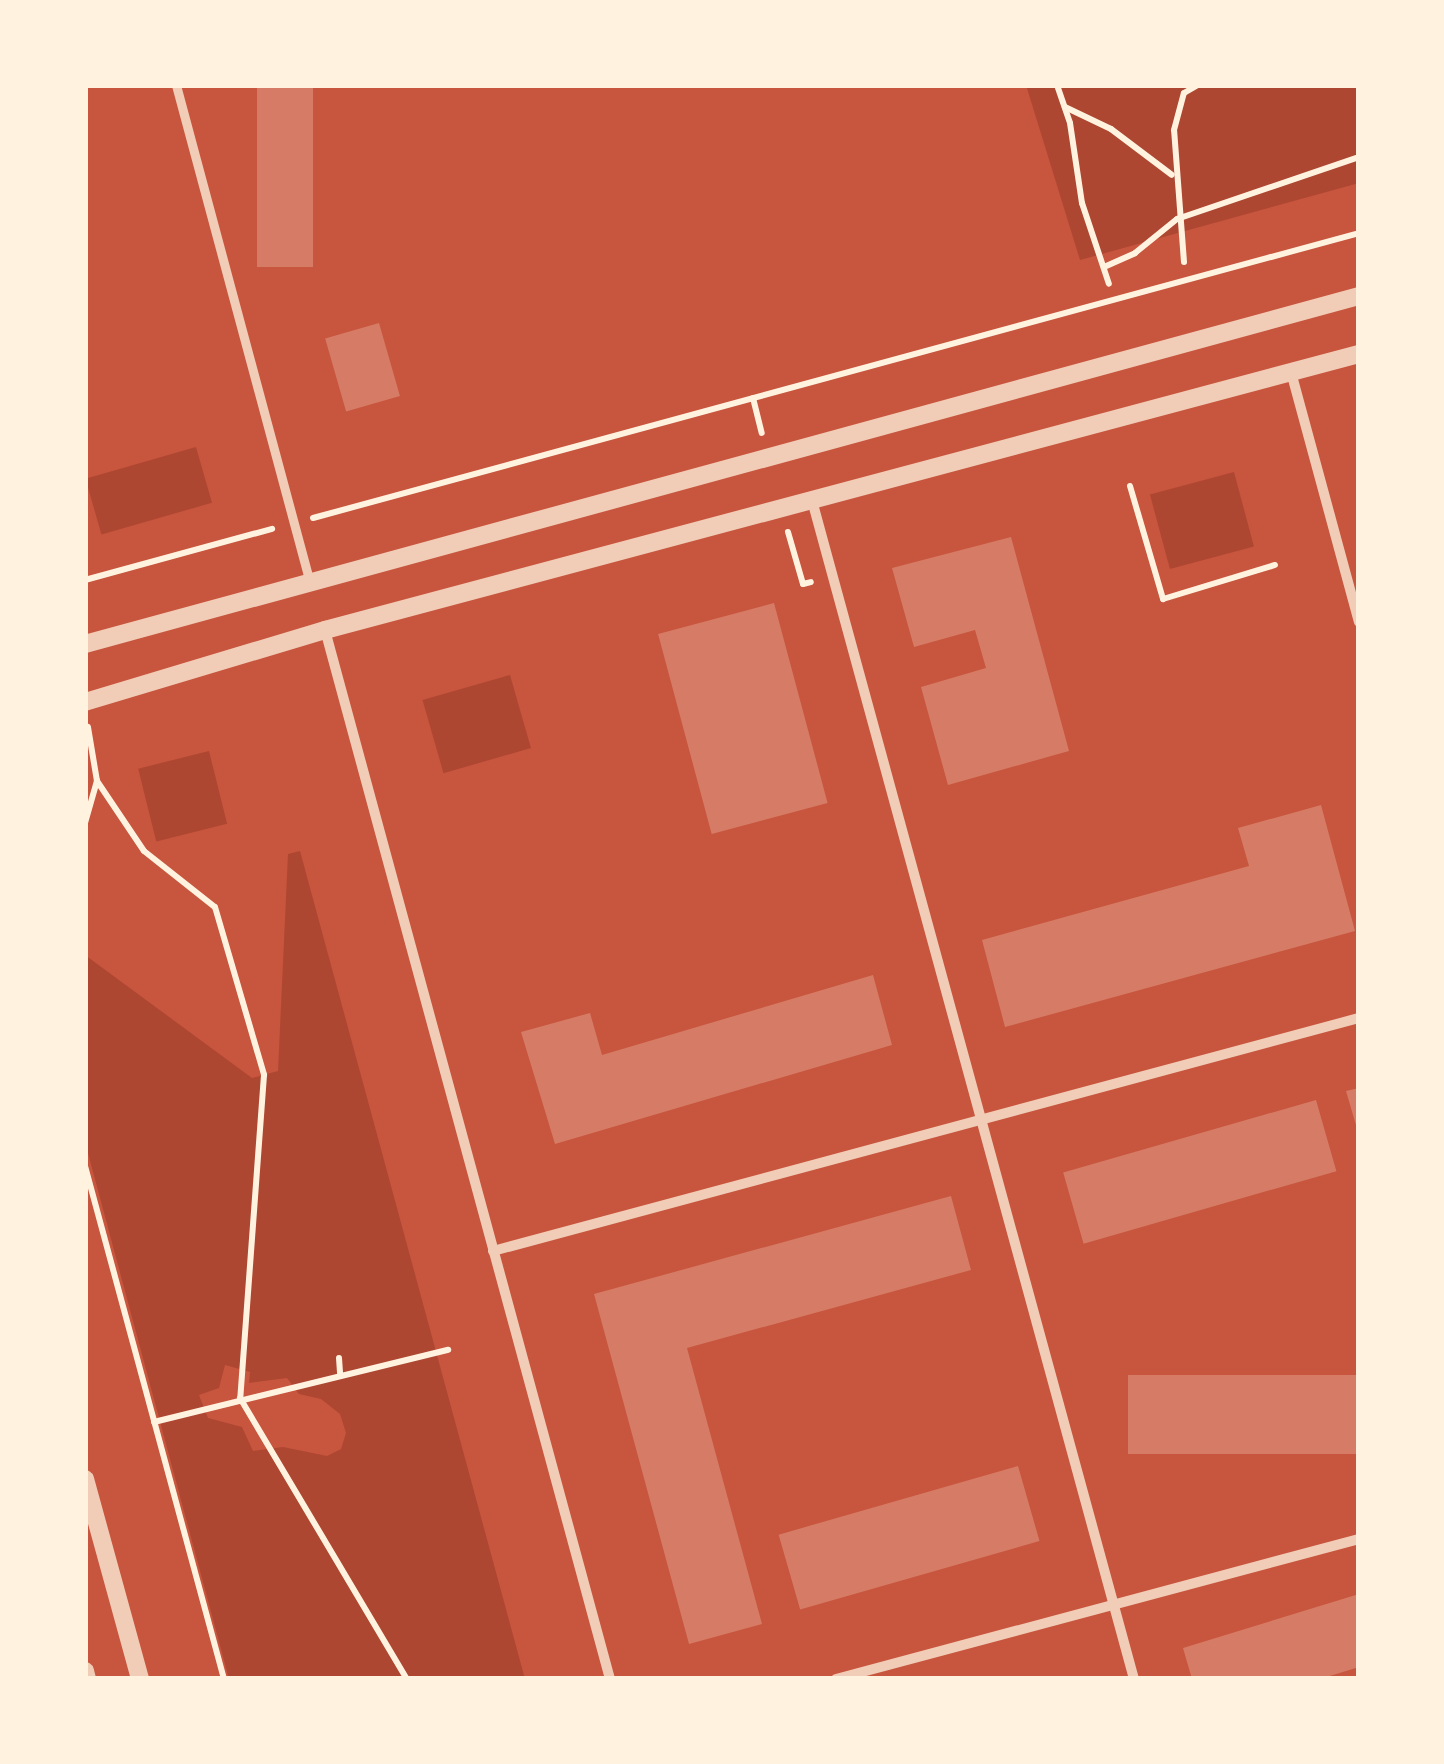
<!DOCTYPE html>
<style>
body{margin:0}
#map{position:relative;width:1444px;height:1764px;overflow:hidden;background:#c8553d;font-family:"Roboto Condensed",sans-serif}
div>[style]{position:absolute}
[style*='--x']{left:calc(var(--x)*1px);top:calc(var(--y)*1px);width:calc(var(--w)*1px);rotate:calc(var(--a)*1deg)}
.green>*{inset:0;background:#ae4732;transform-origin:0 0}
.building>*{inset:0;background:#d67c66;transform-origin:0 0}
.path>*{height:6px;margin:-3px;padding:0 3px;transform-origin:3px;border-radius:3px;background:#fff3e0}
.pedestrian>*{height:9px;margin:-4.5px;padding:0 4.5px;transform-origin:4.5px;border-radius:4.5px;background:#f1ccb7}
.minor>*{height:10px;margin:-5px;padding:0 5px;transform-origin:5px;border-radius:5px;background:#f1ccb7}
.tertiary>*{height:18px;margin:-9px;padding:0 9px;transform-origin:9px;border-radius:9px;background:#f1ccb7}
span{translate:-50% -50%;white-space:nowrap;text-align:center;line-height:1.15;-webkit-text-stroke:10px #fff3e0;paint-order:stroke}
.frame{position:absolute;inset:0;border:88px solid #fff3e0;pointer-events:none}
</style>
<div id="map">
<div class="green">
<i style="clip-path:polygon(1026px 85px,1359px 85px,1359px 183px,1080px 260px)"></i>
<i style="left:196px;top:447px;width:58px;height:115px;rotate:74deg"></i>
<i style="left:1234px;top:472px;width:77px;height:87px;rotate:75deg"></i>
<i style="left:510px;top:675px;width:76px;height:91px;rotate:74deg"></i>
<i style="left:209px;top:751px;width:75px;height:73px;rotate:76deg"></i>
<i style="clip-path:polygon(evenodd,300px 851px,525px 1679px,229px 1679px,85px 1142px,85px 955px,252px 1078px,278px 1071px,288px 854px,300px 851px,225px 1365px,250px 1372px,249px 1383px,287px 1378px,299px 1394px,321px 1399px,340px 1414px,346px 1433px,341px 1449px,327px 1456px,283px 1447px,253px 1451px,242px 1427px,208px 1418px,199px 1395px,219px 1388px,225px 1365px)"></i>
</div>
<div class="building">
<i style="left:257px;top:85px;width:56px;height:182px"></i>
<i style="left:379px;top:323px;width:76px;height:56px;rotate:74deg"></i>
<i style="clip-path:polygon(1011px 537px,1069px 751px,948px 785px,921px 687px,986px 668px,975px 630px,914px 647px,892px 568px)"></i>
<i style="left:774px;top:603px;width:207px;height:120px;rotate:75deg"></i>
<i style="clip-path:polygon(1321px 805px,1355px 931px,1005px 1027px,982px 940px,1249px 866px,1238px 828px)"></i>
<i style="clip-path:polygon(873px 975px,892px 1045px,555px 1144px,521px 1032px,590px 1013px,602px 1055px)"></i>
<i style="clip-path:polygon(1359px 1088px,1359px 1132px,1358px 1132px,1346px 1091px)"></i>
<i style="left:1316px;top:1100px;width:74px;height:263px;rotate:74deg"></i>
<i style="clip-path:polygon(951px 1196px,971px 1270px,687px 1348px,762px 1624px,689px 1644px,594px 1294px)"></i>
<i style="left:1359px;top:1375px;width:79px;height:231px;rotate:90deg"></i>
<i style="left:1018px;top:1466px;width:78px;height:249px;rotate:74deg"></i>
<i style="clip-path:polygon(1359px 1594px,1359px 1667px,1320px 1679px,1192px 1679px,1183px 1648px)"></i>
</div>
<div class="path">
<i style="--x:1057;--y:85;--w:40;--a:71.1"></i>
<i style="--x:1070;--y:123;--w:81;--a:81.5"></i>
<i style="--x:1082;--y:203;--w:85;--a:71.6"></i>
<i style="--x:1065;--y:107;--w:51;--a:25.6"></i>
<i style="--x:1111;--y:129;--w:76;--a:37"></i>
<i style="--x:1184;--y:262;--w:132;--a:-94.3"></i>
<i style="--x:1174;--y:130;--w:38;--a:-75"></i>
<i style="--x:1184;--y:93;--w:16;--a:-30"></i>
<i style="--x:1104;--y:267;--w:34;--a:-24"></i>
<i style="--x:1135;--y:253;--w:54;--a:-39"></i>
<i style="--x:1177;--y:219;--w:192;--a:-18.8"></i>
<i style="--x:753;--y:398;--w:36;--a:76"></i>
<i style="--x:1130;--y:486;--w:118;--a:73.7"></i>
<i style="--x:1163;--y:599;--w:117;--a:-16.9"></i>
<i style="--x:313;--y:518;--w:1084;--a:-15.24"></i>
<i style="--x:788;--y:532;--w:54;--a:73.9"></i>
<i style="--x:803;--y:584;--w:8;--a:-14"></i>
<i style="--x:85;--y:580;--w:194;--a:-15.3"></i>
<i style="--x:97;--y:781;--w:84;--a:56.1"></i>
<i style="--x:144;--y:851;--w:90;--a:38.3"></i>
<i style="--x:215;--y:907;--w:175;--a:73.7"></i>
<i style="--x:264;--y:1075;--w:324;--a:94.2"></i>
<i style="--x:240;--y:1398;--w:327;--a:59.3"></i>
<i style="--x:85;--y:823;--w:44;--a:-74.1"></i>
<i style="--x:97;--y:781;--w:55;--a:-99.5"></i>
<i style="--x:85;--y:1166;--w:531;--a:74.84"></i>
<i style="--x:339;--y:1358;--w:15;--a:86"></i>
<i style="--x:154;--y:1422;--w:303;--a:-13.8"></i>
</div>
<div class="pedestrian">
<i style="--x:176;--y:85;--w:516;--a:74.94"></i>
</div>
<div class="minor">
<i style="--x:1291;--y:372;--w:259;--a:74.8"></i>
<i style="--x:813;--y:504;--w:1218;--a:74.72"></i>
<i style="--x:325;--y:630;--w:1087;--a:74.8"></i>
<i style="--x:493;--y:1251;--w:897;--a:-15.06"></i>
<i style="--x:836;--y:1679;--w:541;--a:-14.99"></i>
</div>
<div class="tertiary">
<i style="--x:85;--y:644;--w:1321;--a:-15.28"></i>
<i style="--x:85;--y:702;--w:251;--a:-16.7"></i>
<i style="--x:325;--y:630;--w:1070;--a:-14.95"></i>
<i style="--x:85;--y:1479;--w:207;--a:74.6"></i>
<i style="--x:85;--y:1671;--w:8;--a:76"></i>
</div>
<div class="frame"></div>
</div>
